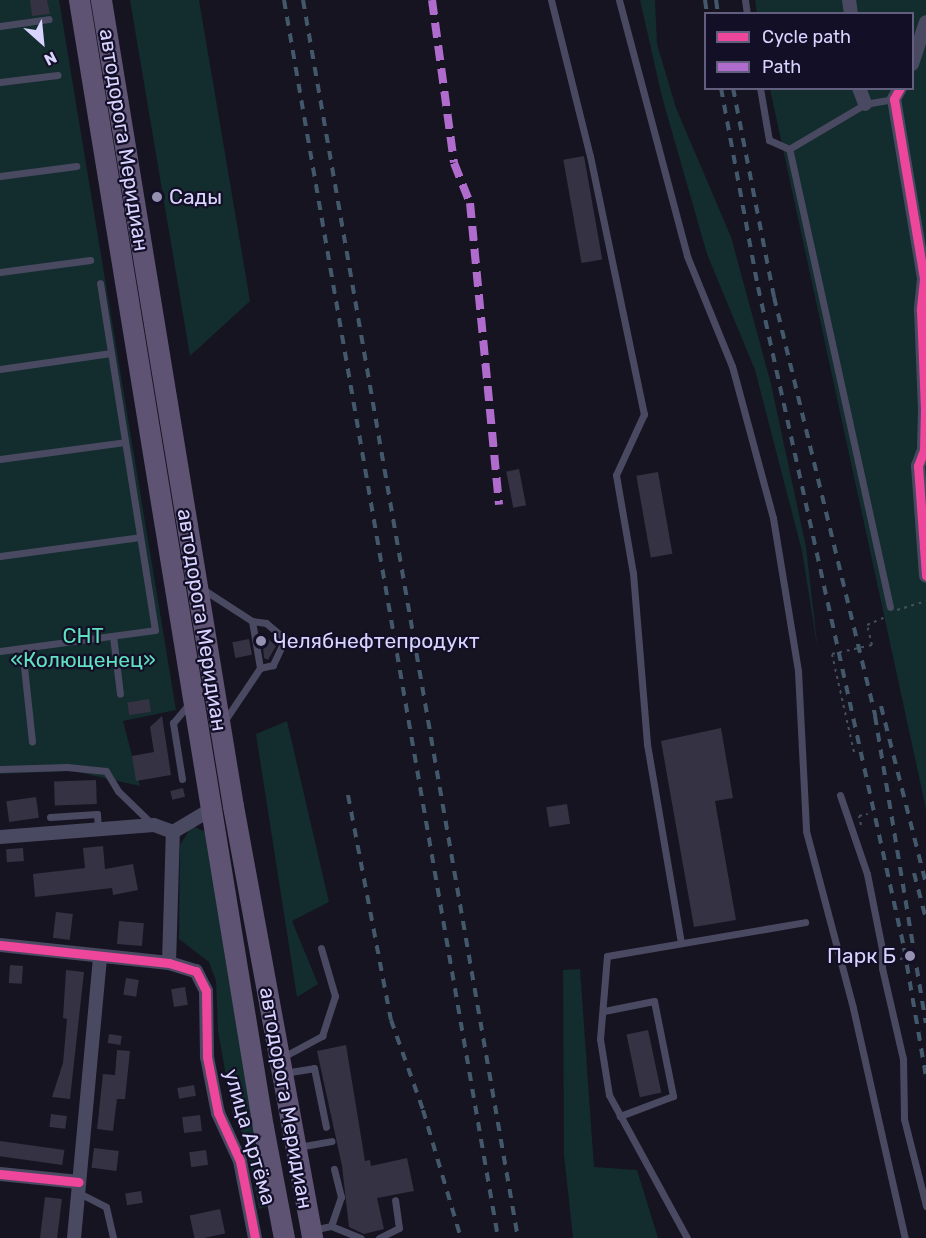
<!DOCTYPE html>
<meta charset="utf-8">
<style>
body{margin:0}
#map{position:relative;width:926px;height:1238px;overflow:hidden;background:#161421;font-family:Rubik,sans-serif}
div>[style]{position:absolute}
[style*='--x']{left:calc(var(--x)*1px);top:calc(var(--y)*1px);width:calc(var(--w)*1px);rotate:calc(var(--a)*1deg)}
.green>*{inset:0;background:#132c2d}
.building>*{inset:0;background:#343243;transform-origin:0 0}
.path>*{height:2px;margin-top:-1px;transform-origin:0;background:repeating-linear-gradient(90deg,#44505f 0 3px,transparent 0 7.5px)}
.lane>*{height:7px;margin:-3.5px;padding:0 3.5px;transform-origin:3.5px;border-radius:3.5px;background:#4a4962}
.street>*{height:14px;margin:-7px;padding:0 7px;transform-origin:7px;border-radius:7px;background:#4a4962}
.primary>*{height:21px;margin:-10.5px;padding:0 10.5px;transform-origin:10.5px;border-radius:10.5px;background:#5e5373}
.rail>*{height:4px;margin-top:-2px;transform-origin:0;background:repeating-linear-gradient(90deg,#43596b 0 9px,transparent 0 17px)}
.quiet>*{height:8px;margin-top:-4px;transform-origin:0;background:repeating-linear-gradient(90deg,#b06ccc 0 15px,transparent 0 23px)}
.cycleway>*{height:9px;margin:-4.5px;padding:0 4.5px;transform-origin:4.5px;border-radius:4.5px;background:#ed469a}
.dots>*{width:16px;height:16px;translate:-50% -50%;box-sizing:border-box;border:3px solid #130f26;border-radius:50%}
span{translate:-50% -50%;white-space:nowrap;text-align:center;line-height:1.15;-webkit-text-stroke:4.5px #130f26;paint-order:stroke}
.street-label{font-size:21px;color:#d9d4ff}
.poi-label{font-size:21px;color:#d9d4ff}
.left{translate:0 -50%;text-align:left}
.right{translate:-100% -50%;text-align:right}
.park-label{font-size:21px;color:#5fe0c0}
.legend{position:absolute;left:704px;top:12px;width:210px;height:78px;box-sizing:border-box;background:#130f26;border:2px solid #625e7d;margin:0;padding:8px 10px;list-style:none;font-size:18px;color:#d9d4ff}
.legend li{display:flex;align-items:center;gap:12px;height:30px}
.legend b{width:30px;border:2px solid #625e7d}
.north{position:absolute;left:12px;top:12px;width:60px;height:60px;-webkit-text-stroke:4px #130f26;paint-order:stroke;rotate:153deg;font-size:16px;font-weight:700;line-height:24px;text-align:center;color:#d9d4ff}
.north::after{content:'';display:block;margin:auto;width:21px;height:27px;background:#d9d4ff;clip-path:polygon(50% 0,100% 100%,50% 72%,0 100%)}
</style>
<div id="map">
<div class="green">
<i style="clip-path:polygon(0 0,59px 0,176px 710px,123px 721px,140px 786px,73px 771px,0 774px)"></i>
<i style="clip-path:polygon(130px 0,199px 0,250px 301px,190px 356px)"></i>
<i style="clip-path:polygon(640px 0,655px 0,657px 44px,676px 108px,731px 237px,771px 384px,806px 547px,818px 651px,802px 551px,755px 370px,707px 254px,662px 97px)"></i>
<i style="clip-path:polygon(755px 0,926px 0,926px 809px,770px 89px,912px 88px,912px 14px,757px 13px)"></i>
<i style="clip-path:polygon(287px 721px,329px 902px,292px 921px,318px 984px,297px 997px,256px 734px)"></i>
<i style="clip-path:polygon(192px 826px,206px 832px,226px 963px,270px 1206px,259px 1209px,245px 1138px,233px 1115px,218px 1031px,216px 981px,209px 962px,179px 939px,180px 845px)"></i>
<i style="clip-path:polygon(580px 969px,594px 1167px,637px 1170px,658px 1238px,573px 1238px,564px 1155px,563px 970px)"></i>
</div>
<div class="building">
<i style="clip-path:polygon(30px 0,47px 0,50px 14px,32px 16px)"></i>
<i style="left:584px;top:156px;width:105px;height:21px;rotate:80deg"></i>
<i style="left:519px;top:469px;width:37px;height:13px;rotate:79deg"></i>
<i style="left:658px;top:472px;width:83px;height:22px;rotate:80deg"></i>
<i style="clip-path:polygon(262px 633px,276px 646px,268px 660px,264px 658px)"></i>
<i style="left:249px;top:639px;width:16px;height:17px;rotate:79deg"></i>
<i style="left:149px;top:699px;width:13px;height:22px;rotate:81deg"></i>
<i style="clip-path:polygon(162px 716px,171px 775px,136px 781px,132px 756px,154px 752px,150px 727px)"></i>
<i style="clip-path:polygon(721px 728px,733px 798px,715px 801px,736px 920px,694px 927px,661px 741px)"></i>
<i style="left:96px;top:780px;width:24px;height:42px;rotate:88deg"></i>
<i style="left:183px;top:788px;width:9px;height:13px;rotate:77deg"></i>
<i style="left:36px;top:797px;width:21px;height:30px;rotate:82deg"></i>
<i style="left:567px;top:804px;width:20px;height:21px;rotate:81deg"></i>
<i style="clip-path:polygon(103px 846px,105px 869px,133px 864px,138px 890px,113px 895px,112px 888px,35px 897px,33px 874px,85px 868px,83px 848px)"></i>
<i style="left:23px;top:848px;width:13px;height:17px;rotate:86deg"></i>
<i style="left:56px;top:912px;width:17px;height:26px;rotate:7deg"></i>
<i style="left:119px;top:921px;width:25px;height:23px;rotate:5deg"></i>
<i style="left:10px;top:965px;width:13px;height:18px;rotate:4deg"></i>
<i style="clip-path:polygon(66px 970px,84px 972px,70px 1099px,52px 1097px,63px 1063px,67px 1019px,63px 1018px)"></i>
<i style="left:126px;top:978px;width:13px;height:17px;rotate:9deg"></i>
<i style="left:185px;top:987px;width:18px;height:14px;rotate:81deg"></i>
<i style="left:648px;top:1030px;width:64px;height:22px;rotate:78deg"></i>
<i style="left:109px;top:1034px;width:13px;height:9px;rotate:9deg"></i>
<i style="clip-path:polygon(346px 1045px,365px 1161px,370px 1160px,371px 1166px,407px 1158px,414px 1191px,377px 1198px,384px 1229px,364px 1234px,349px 1227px,342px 1166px,317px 1051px)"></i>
<i style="clip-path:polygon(117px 1050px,130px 1051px,125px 1099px,117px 1099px,113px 1131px,97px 1129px,103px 1074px,115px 1075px)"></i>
<i style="left:194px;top:1085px;width:11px;height:17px;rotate:80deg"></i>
<i style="left:51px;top:1114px;width:16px;height:13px;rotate:7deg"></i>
<i style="left:200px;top:1115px;width:16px;height:18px;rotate:83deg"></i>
<i style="left:0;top:1141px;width:65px;height:15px;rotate:8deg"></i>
<i style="left:94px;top:1148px;width:25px;height:20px;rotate:7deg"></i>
<i style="left:206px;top:1150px;width:15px;height:17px;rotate:82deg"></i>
<i style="left:141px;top:1191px;width:12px;height:16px;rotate:81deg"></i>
<i style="left:45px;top:1197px;width:17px;height:41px;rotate:7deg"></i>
<i style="left:220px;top:1209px;width:25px;height:31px;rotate:78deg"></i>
</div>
<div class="path">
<i style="--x:897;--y:610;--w:30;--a:-17"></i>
<i style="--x:854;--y:752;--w:100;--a:-102.7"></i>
<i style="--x:832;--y:654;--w:41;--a:-12.7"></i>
<i style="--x:872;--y:645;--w:21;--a:-104"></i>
<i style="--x:867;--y:625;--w:22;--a:-24"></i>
<i style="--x:861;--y:825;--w:9;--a:-103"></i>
<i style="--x:859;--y:816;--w:9;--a:-13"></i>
<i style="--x:900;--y:959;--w:19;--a:-12"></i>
</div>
<div class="lane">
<i style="--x:551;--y:0;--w:161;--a:76"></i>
<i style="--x:590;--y:156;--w:264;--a:78.2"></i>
<i style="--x:644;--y:414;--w:67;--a:114.7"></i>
<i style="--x:616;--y:475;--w:99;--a:80.2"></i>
<i style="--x:633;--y:573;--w:172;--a:85.3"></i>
<i style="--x:647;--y:744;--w:202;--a:80.3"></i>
<i style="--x:619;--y:0;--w:265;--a:75.1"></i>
<i style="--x:687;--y:256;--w:119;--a:67.8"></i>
<i style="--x:732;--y:366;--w:157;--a:74.9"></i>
<i style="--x:773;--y:518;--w:155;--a:80.7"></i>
<i style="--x:798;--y:671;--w:160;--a:87.1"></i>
<i style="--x:806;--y:831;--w:183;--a:75.1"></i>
<i style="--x:853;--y:1008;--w:236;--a:77.3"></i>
<i style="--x:745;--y:0;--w:14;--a:82"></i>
<i style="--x:0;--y:26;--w:49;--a:-8.1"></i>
<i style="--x:0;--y:82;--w:58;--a:-6.9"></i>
<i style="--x:760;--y:88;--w:53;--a:80.2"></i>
<i style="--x:769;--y:140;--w:22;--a:24"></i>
<i style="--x:0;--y:176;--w:77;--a:-7.5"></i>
<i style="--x:0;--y:272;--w:91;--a:-7.6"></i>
<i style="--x:0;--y:369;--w:112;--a:-8.2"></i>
<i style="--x:0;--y:459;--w:126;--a:-7.7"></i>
<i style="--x:0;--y:556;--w:141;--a:-7.7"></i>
<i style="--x:201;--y:588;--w:61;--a:32.9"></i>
<i style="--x:252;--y:621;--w:48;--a:80.3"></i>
<i style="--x:260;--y:668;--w:63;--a:123.9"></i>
<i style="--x:890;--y:607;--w:469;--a:-102.4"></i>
<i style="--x:789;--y:149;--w:88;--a:-30.6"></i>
<i style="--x:865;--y:104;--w:29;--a:-10"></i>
<i style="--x:252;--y:621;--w:14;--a:8"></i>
<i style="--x:266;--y:623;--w:25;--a:40"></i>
<i style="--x:285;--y:639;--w:29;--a:115"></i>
<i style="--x:273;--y:665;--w:13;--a:167"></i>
<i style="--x:113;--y:636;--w:58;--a:83.1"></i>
<i style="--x:22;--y:648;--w:94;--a:83.9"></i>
<i style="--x:0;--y:651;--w:156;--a:-7.7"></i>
<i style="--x:155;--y:630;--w:351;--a:-99"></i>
<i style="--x:0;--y:769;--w:67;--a:-1.7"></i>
<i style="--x:67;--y:767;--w:39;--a:6"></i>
<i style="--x:106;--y:771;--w:23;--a:59"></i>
<i style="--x:118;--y:791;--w:47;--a:44.1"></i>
<i style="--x:182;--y:779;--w:57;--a:-99.1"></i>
<i style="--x:173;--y:723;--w:25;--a:-50"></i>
<i style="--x:840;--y:795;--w:83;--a:71.1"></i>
<i style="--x:867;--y:874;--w:76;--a:78.7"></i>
<i style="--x:882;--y:949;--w:19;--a:90"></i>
<i style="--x:882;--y:968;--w:93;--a:77"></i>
<i style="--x:903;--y:1059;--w:60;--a:89"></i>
<i style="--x:904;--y:1119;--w:90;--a:75.8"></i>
<i style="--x:50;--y:817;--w:47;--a:-3.7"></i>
<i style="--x:97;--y:814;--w:15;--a:86"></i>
<i style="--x:604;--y:1011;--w:51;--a:-11.3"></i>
<i style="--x:654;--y:1001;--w:97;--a:78.7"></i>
<i style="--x:673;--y:1096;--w:57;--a:159.3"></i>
<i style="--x:281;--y:1058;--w:47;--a:-28.2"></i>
<i style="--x:322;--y:1036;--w:42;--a:-72"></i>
<i style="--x:335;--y:996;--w:50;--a:-106.3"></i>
<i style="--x:284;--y:1073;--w:30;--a:-9"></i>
<i style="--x:314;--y:1068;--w:60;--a:78.5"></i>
<i style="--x:298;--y:1147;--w:34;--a:-10"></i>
<i style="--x:79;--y:1193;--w:30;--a:27"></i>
<i style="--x:106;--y:1207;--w:32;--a:77"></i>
<i style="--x:331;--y:1226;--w:32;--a:22"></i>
<i style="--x:312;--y:1230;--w:19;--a:-12"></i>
<i style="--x:331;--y:1226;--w:31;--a:-71"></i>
<i style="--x:341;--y:1197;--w:29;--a:-104"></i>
<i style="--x:379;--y:1238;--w:22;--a:-27"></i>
<i style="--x:399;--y:1228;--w:28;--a:-98"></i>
<i style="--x:687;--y:1238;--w:163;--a:-118.6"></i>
<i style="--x:609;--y:1095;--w:57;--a:-99.1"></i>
<i style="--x:600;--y:1039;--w:83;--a:-85.2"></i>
<i style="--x:607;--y:956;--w:201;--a:-9.7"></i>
</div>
<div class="street">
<i style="--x:849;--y:0;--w:14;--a:82"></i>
<i style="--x:912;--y:64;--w:44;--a:-71.6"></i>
<i style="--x:859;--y:88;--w:17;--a:69"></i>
<i style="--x:900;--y:88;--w:13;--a:119"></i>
<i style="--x:894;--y:99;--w:182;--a:80.5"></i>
<i style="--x:924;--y:279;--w:31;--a:96"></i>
<i style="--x:921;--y:310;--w:99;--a:87.7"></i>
<i style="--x:925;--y:409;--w:41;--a:91.4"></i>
<i style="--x:924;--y:450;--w:17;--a:111"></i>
<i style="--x:918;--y:466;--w:110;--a:85.8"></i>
<i style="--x:0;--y:837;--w:154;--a:-4.5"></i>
<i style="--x:154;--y:825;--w:20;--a:20"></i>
<i style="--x:0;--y:945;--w:170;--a:6.1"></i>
<i style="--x:169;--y:963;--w:28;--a:17"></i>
<i style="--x:196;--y:971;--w:22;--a:63"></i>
<i style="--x:206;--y:991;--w:66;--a:89.1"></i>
<i style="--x:207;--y:1057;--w:57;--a:78.9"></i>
<i style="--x:218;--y:1113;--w:53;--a:65.4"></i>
<i style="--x:240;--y:1161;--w:78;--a:79"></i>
<i style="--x:169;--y:963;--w:131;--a:-88.3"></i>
<i style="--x:173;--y:832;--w:43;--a:-30.7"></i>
<i style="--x:0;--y:1174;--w:79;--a:5.8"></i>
<i style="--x:74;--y:1238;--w:283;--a:-84.7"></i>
</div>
<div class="primary">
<i style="--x:79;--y:0;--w:1142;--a:80.73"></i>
<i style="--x:263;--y:1127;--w:113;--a:79.3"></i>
<i style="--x:101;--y:0;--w:817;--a:80.7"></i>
<i style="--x:233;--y:806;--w:439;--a:79.6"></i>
</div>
<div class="rail">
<i style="--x:284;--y:0;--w:1256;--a:80.19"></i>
<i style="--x:303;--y:0;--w:1257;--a:80.15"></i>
<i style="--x:705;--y:0;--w:14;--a:82"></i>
<i style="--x:716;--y:0;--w:14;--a:82"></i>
<i style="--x:721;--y:88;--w:202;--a:79.5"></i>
<i style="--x:758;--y:287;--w:677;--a:77.54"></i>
<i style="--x:904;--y:948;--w:131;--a:80.3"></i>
<i style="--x:733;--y:88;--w:213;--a:78.9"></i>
<i style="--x:774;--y:297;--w:431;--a:76.4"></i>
<i style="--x:875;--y:716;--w:311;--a:80.6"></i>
<i style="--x:881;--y:706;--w:184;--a:75.8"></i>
<i style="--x:348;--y:795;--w:229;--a:79.2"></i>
<i style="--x:391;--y:1020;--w:96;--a:70.4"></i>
<i style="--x:423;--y:1110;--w:134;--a:73.5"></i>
<i style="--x:914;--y:873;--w:48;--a:75.4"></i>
</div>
<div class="quiet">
<i style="--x:432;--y:0;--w:164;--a:82.3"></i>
<i style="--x:454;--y:163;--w:43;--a:68.2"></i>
<i style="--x:470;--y:203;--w:303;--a:84.5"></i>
</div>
<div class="cycleway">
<i style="--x:900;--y:88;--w:13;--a:119"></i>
<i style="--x:894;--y:99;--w:182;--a:80.5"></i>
<i style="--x:924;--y:279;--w:31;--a:96"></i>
<i style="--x:921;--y:310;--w:99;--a:87.7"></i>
<i style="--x:925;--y:409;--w:41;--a:91.4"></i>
<i style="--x:924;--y:450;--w:17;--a:111"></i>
<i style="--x:918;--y:466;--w:110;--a:85.8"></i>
<i style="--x:0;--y:945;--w:170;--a:6.1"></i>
<i style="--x:169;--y:963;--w:28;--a:17"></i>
<i style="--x:196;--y:971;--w:22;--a:63"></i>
<i style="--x:206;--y:991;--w:66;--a:89.1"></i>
<i style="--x:207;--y:1057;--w:57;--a:78.9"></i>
<i style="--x:218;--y:1113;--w:53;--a:65.4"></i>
<i style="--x:240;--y:1161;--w:78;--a:79"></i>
<i style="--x:0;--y:1174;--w:79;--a:5.8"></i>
</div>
<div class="dots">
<i style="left:157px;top:197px;background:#9591b1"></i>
<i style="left:261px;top:641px;background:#9591b1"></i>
<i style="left:910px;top:956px;background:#9591b1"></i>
</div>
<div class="street-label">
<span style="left:124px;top:140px;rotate:81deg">автодорога Меридиан</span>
<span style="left:202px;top:620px;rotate:81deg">автодорога Меридиан</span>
<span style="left:286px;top:1098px;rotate:80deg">автодорога Меридиан</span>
<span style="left:250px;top:1137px;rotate:74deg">улица Артёма</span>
</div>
<div class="poi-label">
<span class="left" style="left:169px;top:197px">Сады</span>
<span class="left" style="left:273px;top:641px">Челябнефтепродукт</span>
<span class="right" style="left:896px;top:956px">Парк Б</span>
</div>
<div class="park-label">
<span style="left:83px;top:648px">СНТ<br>«Колющенец»</span>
</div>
<ul class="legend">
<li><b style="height:8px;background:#ed469a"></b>Cycle path</li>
<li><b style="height:8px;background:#b06ccc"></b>Path</li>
</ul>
<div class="north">N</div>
</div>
